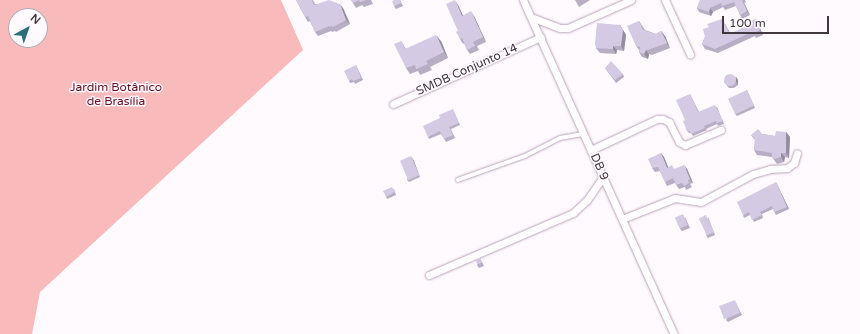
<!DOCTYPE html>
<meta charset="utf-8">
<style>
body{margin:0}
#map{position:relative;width:860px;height:334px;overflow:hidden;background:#fefafe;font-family:"Varela Round",sans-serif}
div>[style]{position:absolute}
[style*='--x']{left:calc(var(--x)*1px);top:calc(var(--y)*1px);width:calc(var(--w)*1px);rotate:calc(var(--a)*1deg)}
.green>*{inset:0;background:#f9babc}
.roads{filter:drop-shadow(0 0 1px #baa5b8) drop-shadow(0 0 1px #baa5b8)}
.lane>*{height:3.5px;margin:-1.75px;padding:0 1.75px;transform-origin:1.75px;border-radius:1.75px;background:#fff}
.street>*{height:7px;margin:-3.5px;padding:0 3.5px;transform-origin:3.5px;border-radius:3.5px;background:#fff}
.wall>*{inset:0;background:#b7aec4}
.shaded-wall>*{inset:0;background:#958da0}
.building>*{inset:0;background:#d5cae4;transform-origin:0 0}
.round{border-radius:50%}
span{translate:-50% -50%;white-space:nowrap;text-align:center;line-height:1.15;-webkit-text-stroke:3px #fefafe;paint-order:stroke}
.street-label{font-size:12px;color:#413840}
.park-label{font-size:12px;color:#6f0c21}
.north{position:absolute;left:8px;top:8px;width:40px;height:40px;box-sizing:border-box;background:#fefafe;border:1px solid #b2acb2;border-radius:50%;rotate:40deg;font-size:11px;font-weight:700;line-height:16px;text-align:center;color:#413840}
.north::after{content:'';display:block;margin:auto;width:14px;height:18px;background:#266f7a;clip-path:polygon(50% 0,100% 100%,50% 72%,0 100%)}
.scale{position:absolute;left:722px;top:16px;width:107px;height:18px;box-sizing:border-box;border:2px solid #413840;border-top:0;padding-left:5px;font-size:12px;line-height:14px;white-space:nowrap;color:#413840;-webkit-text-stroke:3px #fefafe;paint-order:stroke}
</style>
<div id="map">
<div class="green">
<i style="clip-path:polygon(evenodd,0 0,281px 0,303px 50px,40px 292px,32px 334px,0 334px,0 0,16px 16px,40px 16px,40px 40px,16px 40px,16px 16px)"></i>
</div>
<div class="roads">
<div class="lane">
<i style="--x:458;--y:180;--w:71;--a:-19.7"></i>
<i style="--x:525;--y:156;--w:39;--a:-27"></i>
<i style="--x:560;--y:138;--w:23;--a:-10"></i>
</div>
<div class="street">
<i style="--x:523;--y:0;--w:367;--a:65.7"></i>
<i style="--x:665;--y:0;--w:60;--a:65.2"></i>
<i style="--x:531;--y:17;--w:31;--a:21"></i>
<i style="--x:560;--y:28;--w:8;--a:0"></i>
<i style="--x:568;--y:28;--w:69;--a:-24"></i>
<i style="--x:393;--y:104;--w:162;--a:-24.4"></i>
<i style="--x:591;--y:150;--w:73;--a:-25.2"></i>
<i style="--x:657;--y:119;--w:6;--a:0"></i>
<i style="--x:663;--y:119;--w:7;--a:27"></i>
<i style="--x:669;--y:122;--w:22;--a:63"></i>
<i style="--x:679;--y:142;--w:7;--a:27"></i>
<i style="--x:685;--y:145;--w:39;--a:-23"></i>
<i style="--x:622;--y:219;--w:57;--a:-21.6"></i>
<i style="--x:675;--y:198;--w:26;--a:9"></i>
<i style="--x:701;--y:202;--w:59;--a:-28.3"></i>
<i style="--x:753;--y:174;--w:18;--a:-16"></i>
<i style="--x:770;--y:169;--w:17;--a:-3"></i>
<i style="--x:787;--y:168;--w:9;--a:-36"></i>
<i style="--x:794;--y:163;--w:10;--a:-73"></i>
<i style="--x:429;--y:275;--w:157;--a:-23.3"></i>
<i style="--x:573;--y:213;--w:19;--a:-43"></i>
<i style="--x:587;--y:200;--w:28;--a:-55"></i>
</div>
</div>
<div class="wall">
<i style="clip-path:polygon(296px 0,313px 0,315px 4px,343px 8px,350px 24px,336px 32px,335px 31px,332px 32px,331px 31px,318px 36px,315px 32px,310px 21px,308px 22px,305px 17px)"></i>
<i style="clip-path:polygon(351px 0,371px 0,373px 4px,364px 7px,362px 5px,356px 8px)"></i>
<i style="clip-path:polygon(400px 0,403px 6px,396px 9px,394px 6px)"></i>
<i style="clip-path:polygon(575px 0,590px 0,579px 7px)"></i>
<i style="clip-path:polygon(700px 0,745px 0,746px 2px,744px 3px,750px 15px,742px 19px,740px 15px,736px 6px,725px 10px,723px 7px,713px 12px,711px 16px,699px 12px,697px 8px)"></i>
<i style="clip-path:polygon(458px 5px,463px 16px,474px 16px,486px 42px,477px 46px,479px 50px,470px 54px,467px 50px,464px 43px,463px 44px,460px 39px,458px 31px)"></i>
<i style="clip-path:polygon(755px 19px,758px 24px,763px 35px,756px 38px,755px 36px,718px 53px,705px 49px,702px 44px,709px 27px,725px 24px,730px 34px,749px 25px)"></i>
<i style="clip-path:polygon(639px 21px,645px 30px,656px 34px,661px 31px,665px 36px,670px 48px,652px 55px,649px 54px,648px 59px,642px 57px,639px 52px,639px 50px,636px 46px)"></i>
<i style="clip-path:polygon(620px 25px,626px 35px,624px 51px,617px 50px,616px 54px,600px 53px,596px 48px)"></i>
<i style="clip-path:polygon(401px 41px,406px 49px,441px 41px,448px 58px,430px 67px,432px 70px,420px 75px,418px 71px,410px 74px,406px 68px)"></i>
<i style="clip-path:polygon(356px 65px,363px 80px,355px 84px,354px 82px,350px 83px,349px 81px)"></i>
<i style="clip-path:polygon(605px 68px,623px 74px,624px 77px,616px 83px)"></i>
<i style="clip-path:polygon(736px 77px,738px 80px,738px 85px,734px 88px,729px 88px,724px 82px)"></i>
<i style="clip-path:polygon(747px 90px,755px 108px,737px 116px,735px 114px)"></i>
<i style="clip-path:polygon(690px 94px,699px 112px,717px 107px,724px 124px,718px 126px,717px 124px,706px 129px,707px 130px,693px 136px,691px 133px,689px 133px,687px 131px,685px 120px)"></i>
<i style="clip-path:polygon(454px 112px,460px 125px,451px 129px,455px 138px,446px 142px,441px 134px,429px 139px,428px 137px)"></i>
<i style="clip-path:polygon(786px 132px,790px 137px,789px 158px,785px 157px,784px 162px,777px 164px,772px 157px,757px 155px,754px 150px,755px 140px,751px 135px,762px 134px,775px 136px)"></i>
<i style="clip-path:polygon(661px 153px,664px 157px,668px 167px,675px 169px,687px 169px,693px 183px,690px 184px,692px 187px,686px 190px,685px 187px,679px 189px,675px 183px,667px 186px,665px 182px,660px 171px,655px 172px,652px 168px)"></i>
<i style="clip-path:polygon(413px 159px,420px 177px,409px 182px,407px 180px)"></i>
<i style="clip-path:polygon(776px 182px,789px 209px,776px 215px,773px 209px,762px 214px,763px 218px,754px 222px,750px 215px,744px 218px,743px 215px)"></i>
<i style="clip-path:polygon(394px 189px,396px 195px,387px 199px,386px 197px)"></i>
<i style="clip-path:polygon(685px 217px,690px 228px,682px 231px,680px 229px)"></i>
<i style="clip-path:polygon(708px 217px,715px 235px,708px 238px,706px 235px)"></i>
<i style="clip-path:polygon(480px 258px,484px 266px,479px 268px,477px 265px)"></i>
<i style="clip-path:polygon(736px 303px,742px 315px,728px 322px,726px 320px)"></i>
</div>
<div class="shaded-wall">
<i style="clip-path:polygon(455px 0,458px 5px,465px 20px,462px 16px)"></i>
<i style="clip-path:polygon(742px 0,744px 3px,750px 15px,747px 11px)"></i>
<i style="clip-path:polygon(340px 4px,343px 8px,350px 24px,346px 20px)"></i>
<i style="clip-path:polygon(710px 8px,713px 12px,711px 16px,709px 12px)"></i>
<i style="clip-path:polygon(471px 11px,474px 16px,486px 42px,483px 37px)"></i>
<i style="clip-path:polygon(722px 19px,725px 24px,733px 38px,730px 34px)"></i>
<i style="clip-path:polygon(755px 19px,758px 24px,763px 35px,760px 30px)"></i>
<i style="clip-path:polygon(620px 25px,626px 35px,624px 51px,621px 46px)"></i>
<i style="clip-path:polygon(661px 31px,665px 36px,670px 48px,667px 43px)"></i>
<i style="clip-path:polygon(436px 35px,441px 41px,448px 58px,444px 52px)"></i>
<i style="clip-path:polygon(613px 46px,617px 50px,616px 54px,613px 49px)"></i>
<i style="clip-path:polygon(646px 50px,649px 54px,648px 59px,644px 54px)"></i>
<i style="clip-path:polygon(736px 77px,738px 80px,738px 85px,736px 82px)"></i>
<i style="clip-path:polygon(786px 132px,790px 137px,789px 158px,786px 153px)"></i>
<i style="clip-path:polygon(661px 153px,664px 157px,670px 172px,667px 168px)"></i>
<i style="clip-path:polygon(781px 153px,785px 157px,784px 162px,781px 157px)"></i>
<i style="clip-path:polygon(411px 156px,413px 159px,420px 177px,419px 175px)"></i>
<i style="clip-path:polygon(684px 165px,687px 169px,693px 183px,690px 179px)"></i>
<i style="clip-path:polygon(776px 182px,777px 185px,789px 209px,787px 207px)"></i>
</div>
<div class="building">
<i style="clip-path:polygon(296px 0,312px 0,314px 5px,329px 0,340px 4px,346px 20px,333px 27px,332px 26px,329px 27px,329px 26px,315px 32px,308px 16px,305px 17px)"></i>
<i style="clip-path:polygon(351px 0,359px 0,353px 3px)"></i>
<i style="clip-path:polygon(359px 0,366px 0,360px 2px)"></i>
<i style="clip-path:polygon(394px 0,400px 0,401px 3px,394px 6px,392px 1px)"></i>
<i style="clip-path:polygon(455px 0,462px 16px,471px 11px,483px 37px,473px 42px,475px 46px,467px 50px,462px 38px,460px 39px,456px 32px,458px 31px,446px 4px)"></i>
<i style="clip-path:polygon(700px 0,742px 0,747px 11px,740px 15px,734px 2px,722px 6px,721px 3px,710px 8px,709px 12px,697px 8px)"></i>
<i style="clip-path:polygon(722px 19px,730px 34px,749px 25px,748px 22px,755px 19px,760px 30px,753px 33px,752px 32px,715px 49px,702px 44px,705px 37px,703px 29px,709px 27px,707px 24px)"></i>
<i style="clip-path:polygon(639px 21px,643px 30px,656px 34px,661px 31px,667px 43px,648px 50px,646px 50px,644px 54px,639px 52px,640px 47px,636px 46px,627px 26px)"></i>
<i style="clip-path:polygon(597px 23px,620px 25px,623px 30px,621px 46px,613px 46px,613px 49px,596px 48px,595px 44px)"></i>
<i style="clip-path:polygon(436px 35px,444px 52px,426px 61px,428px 64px,416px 69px,415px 65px,406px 68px,394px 44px,401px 41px,405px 49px)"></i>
<i style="clip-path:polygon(611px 61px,623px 74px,615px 80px,605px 68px)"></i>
<i style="clip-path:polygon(356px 65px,361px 78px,353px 81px,352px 79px,349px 81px,344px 71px)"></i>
<i class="round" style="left:724px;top:74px;width:12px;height:12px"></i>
<i style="left:747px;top:90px;width:17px;height:21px;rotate:65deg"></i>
<i style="clip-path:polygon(690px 94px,698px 112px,715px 105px,723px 121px,717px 123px,716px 121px,704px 126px,705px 128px,691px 134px,690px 131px,687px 131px,683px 121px,685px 120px,676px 100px)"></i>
<i style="clip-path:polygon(453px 109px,459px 123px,449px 127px,453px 135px,444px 139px,440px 131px,428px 137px,423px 126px,440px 118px,439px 115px)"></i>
<i style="clip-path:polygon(758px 129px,762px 134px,775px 136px,776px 131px,786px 132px,786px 153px,781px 153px,781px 157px,774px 159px,772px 157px,772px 153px,754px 150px,755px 139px,751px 135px)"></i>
<i style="clip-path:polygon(661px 153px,667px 168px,672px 165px,674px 169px,684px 165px,690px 179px,688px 180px,689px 183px,684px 186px,682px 183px,676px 185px,673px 178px,665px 182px,658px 167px,652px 168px,648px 159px)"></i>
<i style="left:411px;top:156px;width:21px;height:12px;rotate:67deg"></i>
<i style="clip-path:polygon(776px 182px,787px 207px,774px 212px,772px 206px,760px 212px,762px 215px,752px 220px,749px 212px,743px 215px,737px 202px)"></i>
<i style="clip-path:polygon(392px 187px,395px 192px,386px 197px,383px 191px)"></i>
<i style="left:683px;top:214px;width:12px;height:9px;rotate:66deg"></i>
<i style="left:706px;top:215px;width:19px;height:8px;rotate:65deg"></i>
<i style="left:480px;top:258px;width:5px;height:5px;rotate:68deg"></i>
<i style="left:735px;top:300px;width:14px;height:17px;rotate:69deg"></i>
</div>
<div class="street-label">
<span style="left:467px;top:70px;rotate:-24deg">SMDB Conjunto 14</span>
<span style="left:599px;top:167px;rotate:66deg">DB 9</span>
</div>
<div class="park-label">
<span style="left:116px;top:95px">Jardim Botânico<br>de Brasília</span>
</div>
<div class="north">N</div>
<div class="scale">100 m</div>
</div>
